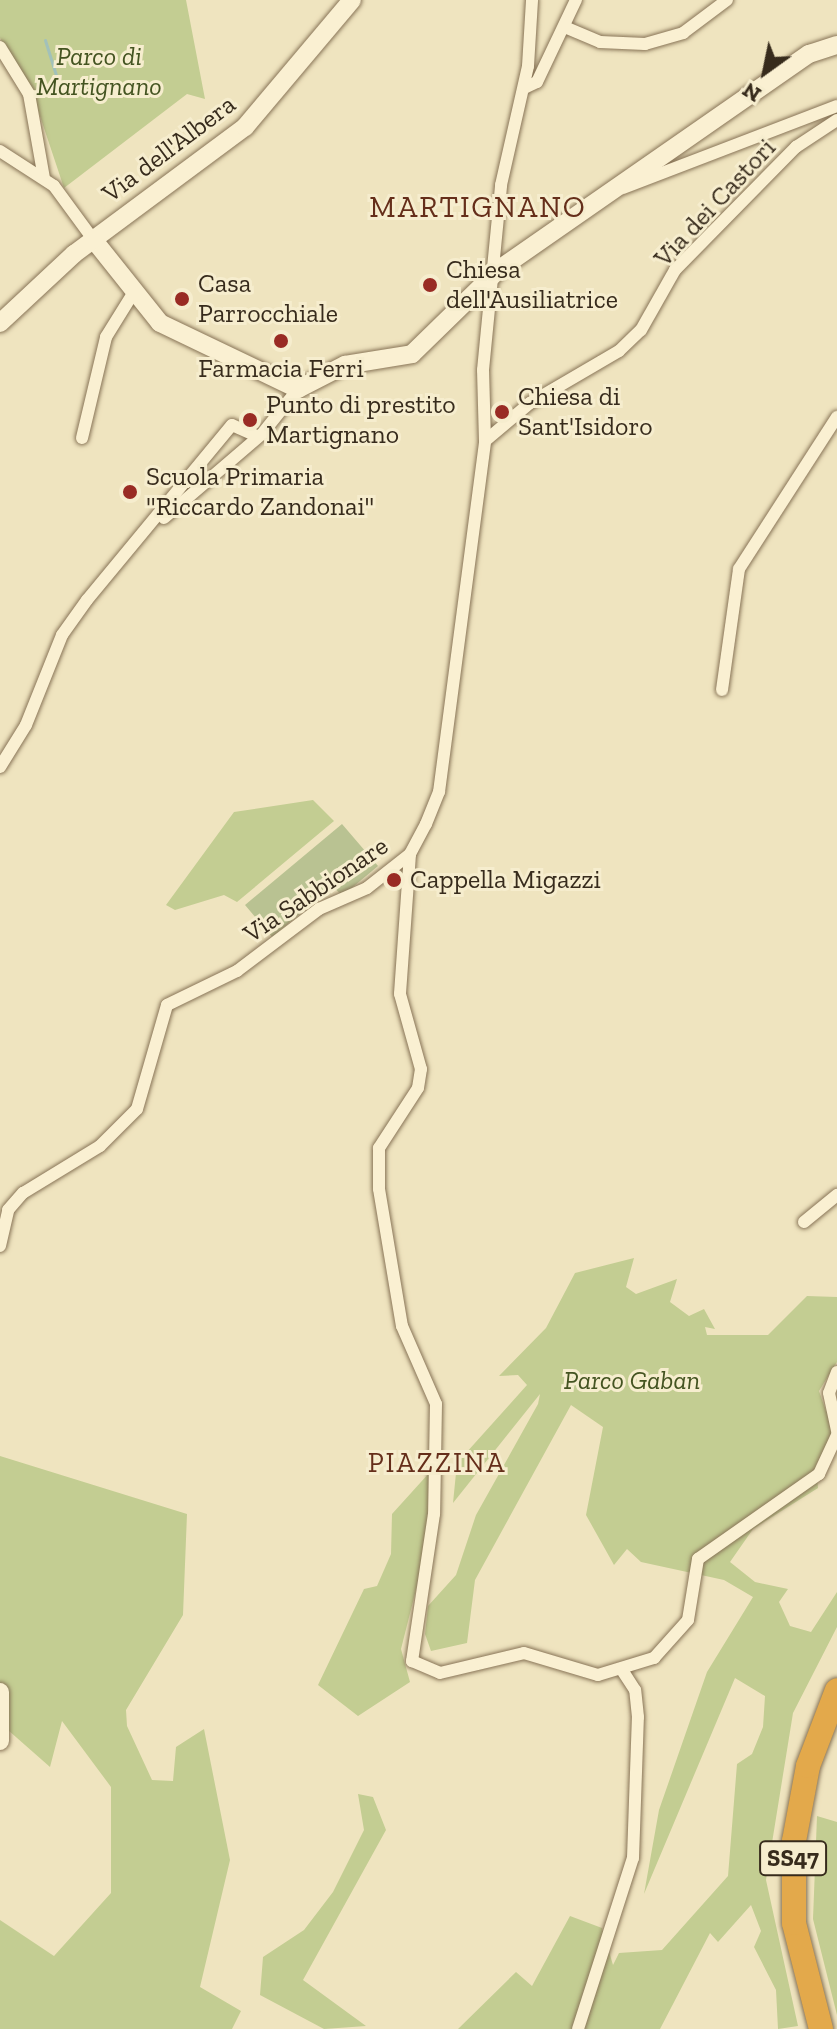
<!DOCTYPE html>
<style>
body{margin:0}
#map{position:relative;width:837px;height:2029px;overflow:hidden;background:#efe4bf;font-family:"Zilla Slab",serif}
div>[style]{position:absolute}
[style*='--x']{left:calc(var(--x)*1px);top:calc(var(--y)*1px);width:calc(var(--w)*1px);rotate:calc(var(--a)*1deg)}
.green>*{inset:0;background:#c3cd92}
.cemetery>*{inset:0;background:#b9c292}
.stream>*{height:3px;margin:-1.5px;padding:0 1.5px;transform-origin:1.5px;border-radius:1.5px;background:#a2c1ba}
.roads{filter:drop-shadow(0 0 2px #887457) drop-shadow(0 0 2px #887457)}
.street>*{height:12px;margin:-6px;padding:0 6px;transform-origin:6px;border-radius:6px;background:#faf0d2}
.secondary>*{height:18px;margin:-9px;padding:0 9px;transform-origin:9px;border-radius:9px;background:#faf0d2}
.highway>*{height:24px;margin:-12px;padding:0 12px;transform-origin:12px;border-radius:12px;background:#e3a94b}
.dots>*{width:22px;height:22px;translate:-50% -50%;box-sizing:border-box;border:4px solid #f6edce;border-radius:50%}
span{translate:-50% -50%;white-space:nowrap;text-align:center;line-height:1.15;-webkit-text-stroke:6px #f6edce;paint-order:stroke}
.shield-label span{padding:2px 6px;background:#f6edce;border:2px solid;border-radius:6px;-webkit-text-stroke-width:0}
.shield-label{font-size:24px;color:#372b1c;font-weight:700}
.park-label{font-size:26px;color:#445421;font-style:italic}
.street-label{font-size:26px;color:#372b1c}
.poi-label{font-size:26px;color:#372b1c}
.left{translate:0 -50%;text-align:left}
.neighbourhood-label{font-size:28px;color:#652e1a;letter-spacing:2px}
.quarter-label{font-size:30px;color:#652e1a;letter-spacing:2px}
.north{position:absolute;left:725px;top:32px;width:80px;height:80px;-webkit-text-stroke:6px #f6edce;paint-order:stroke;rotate:213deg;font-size:22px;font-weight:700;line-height:32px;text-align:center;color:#372b1c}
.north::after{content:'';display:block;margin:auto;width:28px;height:36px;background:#372b1c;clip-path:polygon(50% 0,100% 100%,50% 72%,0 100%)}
</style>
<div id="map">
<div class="green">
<i style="clip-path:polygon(0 0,186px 0,205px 99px,187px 94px,64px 188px,35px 101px,0 38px)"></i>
<i style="clip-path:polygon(313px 800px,334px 821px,237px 902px,224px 895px,175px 910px,166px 905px,234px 812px)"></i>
<i style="clip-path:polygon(634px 1258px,626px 1287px,636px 1294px,677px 1279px,670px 1302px,689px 1316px,704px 1309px,715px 1329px,705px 1327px,707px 1335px,768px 1335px,807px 1296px,837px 1297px,837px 1362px,819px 1391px,826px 1411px,837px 1411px,837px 1431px,816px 1465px,818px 1488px,753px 1529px,730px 1562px,755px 1582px,788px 1589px,779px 1602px,790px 1626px,811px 1632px,837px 1592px,837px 1627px,793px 1713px,766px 1880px,798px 2026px,778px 2029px,776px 1990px,754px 1947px,761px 1931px,751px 1905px,718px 1942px,710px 1933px,660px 2029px,458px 2029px,516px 1972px,532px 1986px,570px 1916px,602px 1928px,613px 1965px,619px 1953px,662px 1950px,728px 1876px,737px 1764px,752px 1754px,763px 1727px,765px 1696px,735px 1678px,644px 1894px,659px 1810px,707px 1672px,753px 1597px,724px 1580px,641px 1562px,627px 1549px,614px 1565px,586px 1515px,603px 1427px,571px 1405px,475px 1580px,467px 1643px,431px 1651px,425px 1634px,428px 1606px,456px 1575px,476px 1515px,538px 1404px,540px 1394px,453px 1503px,457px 1463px,527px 1385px,518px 1375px,499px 1376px,546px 1328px,575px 1273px)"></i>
<i style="clip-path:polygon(0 1456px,187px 1514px,183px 1615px,126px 1710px,127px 1726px,152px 1780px,173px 1781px,176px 1747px,204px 1729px,230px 1860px,200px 1987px,241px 2011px,232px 2029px,0 2029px,0 1920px,54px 1956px,111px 1893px,111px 1787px,62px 1721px,50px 1767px,0 1723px)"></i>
<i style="clip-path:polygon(430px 1472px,426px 1550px,401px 1649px,410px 1682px,358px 1716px,318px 1685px,364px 1589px,377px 1586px,391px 1554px,392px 1514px)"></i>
<i style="clip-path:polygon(358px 1794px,373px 1797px,386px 1830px,303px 1980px,366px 2026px,324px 2029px,260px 1995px,263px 1957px,304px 1930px,333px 1892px,364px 1830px)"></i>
<i style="clip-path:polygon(817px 1816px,837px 1822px,837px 2015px,813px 1919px)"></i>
</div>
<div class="cemetery">
<i style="clip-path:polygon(342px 824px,378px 866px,342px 896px,333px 886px,272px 937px,245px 905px)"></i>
</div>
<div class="stream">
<i style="--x:45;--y:40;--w:50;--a:72.6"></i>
</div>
<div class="roads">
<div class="street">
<i style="--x:567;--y:28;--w:36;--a:23"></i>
<i style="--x:600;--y:42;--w:45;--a:2.5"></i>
<i style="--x:645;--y:44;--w:40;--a:-16"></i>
<i style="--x:683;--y:33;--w:55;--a:-36.9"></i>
<i style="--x:0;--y:47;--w:55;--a:58.3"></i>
<i style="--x:29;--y:94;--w:85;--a:79.9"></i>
<i style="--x:524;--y:88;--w:14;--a:-25"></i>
<i style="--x:537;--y:82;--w:91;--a:-64.6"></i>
<i style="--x:0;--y:151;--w:64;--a:32.9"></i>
<i style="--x:54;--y:186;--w:66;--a:53.7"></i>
<i style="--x:623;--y:188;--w:229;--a:-21"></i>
<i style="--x:82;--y:438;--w:104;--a:-76.6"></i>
<i style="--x:106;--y:337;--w:49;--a:-58.2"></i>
<i style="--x:485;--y:441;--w:59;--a:-40.2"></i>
<i style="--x:530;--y:403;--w:103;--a:-30.3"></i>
<i style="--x:619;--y:351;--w:30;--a:-44"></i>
<i style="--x:641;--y:330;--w:69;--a:-60.5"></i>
<i style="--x:675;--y:270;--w:173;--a:-45.5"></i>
<i style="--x:796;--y:147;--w:49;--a:-33.4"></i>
<i style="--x:164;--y:518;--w:129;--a:-40.6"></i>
<i style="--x:262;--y:434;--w:58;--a:-51.3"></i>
<i style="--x:722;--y:690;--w:122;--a:-82"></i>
<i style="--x:739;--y:569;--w:181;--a:-57.2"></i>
<i style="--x:0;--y:767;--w:49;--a:-58.2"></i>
<i style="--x:26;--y:725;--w:97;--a:-68.2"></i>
<i style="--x:62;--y:635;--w:43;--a:-54.5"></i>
<i style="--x:87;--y:600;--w:227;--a:-50.4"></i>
<i style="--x:232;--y:425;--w:27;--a:24"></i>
<i style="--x:410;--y:854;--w:140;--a:94.1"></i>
<i style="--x:400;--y:994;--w:78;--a:74.4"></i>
<i style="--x:421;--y:1069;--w:19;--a:99"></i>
<i style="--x:418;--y:1088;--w:72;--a:123"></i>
<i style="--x:379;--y:1148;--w:41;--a:90"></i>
<i style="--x:379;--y:1189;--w:139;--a:80.5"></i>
<i style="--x:402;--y:1326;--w:85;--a:66.4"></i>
<i style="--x:436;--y:1404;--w:110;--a:91"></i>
<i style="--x:434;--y:1514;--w:149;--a:98.5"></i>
<i style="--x:412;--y:1661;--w:30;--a:23"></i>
<i style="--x:440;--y:1673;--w:86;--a:-13.4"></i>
<i style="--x:524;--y:1653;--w:77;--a:16.6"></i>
<i style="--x:598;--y:1675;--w:59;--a:-16.9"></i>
<i style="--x:654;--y:1658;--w:51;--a:-48.2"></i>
<i style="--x:688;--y:1620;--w:62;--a:-80.7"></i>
<i style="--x:698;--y:1559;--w:148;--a:-35.1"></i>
<i style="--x:819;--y:1474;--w:43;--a:-65.2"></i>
<i style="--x:804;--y:1222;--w:43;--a:-39.3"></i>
<i style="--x:0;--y:1246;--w:37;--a:-77"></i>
<i style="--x:8;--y:1210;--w:23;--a:-49"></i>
<i style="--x:23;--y:1193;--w:90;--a:-31.4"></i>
<i style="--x:100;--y:1146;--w:52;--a:-45"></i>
<i style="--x:137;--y:1109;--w:108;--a:-73.9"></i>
<i style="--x:167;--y:1005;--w:78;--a:-25.9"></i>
<i style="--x:237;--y:971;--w:103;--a:-37.1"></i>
<i style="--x:319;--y:909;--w:52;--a:-23.6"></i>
<i style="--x:367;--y:888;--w:55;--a:-38.3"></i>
<i style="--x:410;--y:854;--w:34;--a:-62"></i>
<i style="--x:426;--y:824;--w:35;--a:-68"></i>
<i style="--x:439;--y:792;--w:354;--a:-82.5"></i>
<i style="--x:485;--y:441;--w:71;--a:-91.6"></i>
<i style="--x:483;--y:370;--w:186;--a:-84.4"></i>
<i style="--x:501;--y:185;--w:122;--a:-77.2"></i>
<i style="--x:528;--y:66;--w:66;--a:-86.5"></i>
<i style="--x:837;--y:1372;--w:22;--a:111"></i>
<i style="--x:829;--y:1393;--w:40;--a:78"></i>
<i style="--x:578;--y:2029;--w:180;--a:-72.2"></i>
<i style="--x:633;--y:1858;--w:141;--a:-88"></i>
<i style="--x:638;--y:1717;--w:27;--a:-96"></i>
<i style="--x:635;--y:1690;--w:24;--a:-123"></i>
</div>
<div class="secondary">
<i style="--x:93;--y:239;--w:107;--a:51.4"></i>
<i style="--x:160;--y:323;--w:153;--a:25.6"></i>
<i style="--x:298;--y:389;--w:53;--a:-27.1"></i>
<i style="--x:345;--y:365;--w:68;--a:-9.3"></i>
<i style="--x:412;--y:354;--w:120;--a:-44.3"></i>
<i style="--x:498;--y:270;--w:379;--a:-34.8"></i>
<i style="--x:809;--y:54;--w:29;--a:-18"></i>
<i style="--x:0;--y:323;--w:101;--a:-43"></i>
<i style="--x:74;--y:254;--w:213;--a:-36.6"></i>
<i style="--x:245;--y:127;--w:166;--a:-49.9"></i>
<i style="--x:0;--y:1692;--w:49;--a:90"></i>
</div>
<div class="highway">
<i style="--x:821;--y:2029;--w:109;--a:-104.3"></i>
<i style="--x:794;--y:1923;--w:82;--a:-90"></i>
<i style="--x:794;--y:1841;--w:76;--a:-79.4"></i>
<i style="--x:808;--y:1766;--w:81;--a:-69.1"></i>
</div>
</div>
<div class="dots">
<i style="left:430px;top:285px;background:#992b24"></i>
<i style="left:182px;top:299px;background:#992b24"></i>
<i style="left:281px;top:341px;background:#992b24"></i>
<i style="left:502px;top:412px;background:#992b24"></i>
<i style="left:250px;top:420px;background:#992b24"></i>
<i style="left:130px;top:492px;background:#992b24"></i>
<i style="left:394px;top:880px;background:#992b24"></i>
</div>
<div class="shield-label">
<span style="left:793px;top:1858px">SS47</span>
</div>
<div class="park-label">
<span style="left:99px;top:72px">Parco di<br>Martignano</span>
<span style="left:632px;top:1381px">Parco Gaban</span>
</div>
<div class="street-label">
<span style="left:169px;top:149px;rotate:-37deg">Via dell'Albera</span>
<span style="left:715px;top:203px;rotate:-47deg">Via dei Castori</span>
<span style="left:316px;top:890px;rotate:-34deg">Via Sabbionare</span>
</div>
<div class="poi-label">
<span class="left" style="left:446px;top:285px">Chiesa<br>dell'Ausiliatrice</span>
<span class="left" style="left:198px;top:299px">Casa<br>Parrocchiale</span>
<span style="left:281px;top:369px">Farmacia Ferri</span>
<span class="left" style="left:518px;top:412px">Chiesa di<br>Sant'Isidoro</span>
<span class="left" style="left:266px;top:420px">Punto di prestito<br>Martignano</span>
<span class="left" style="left:146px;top:492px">Scuola Primaria<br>"Riccardo Zandonai"</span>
<span class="left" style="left:410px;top:880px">Cappella Migazzi</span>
</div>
<div class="neighbourhood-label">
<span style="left:437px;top:1463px">PIAZZINA</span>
</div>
<div class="quarter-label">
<span style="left:478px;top:207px">MARTIGNANO</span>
</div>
<div class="north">N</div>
</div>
